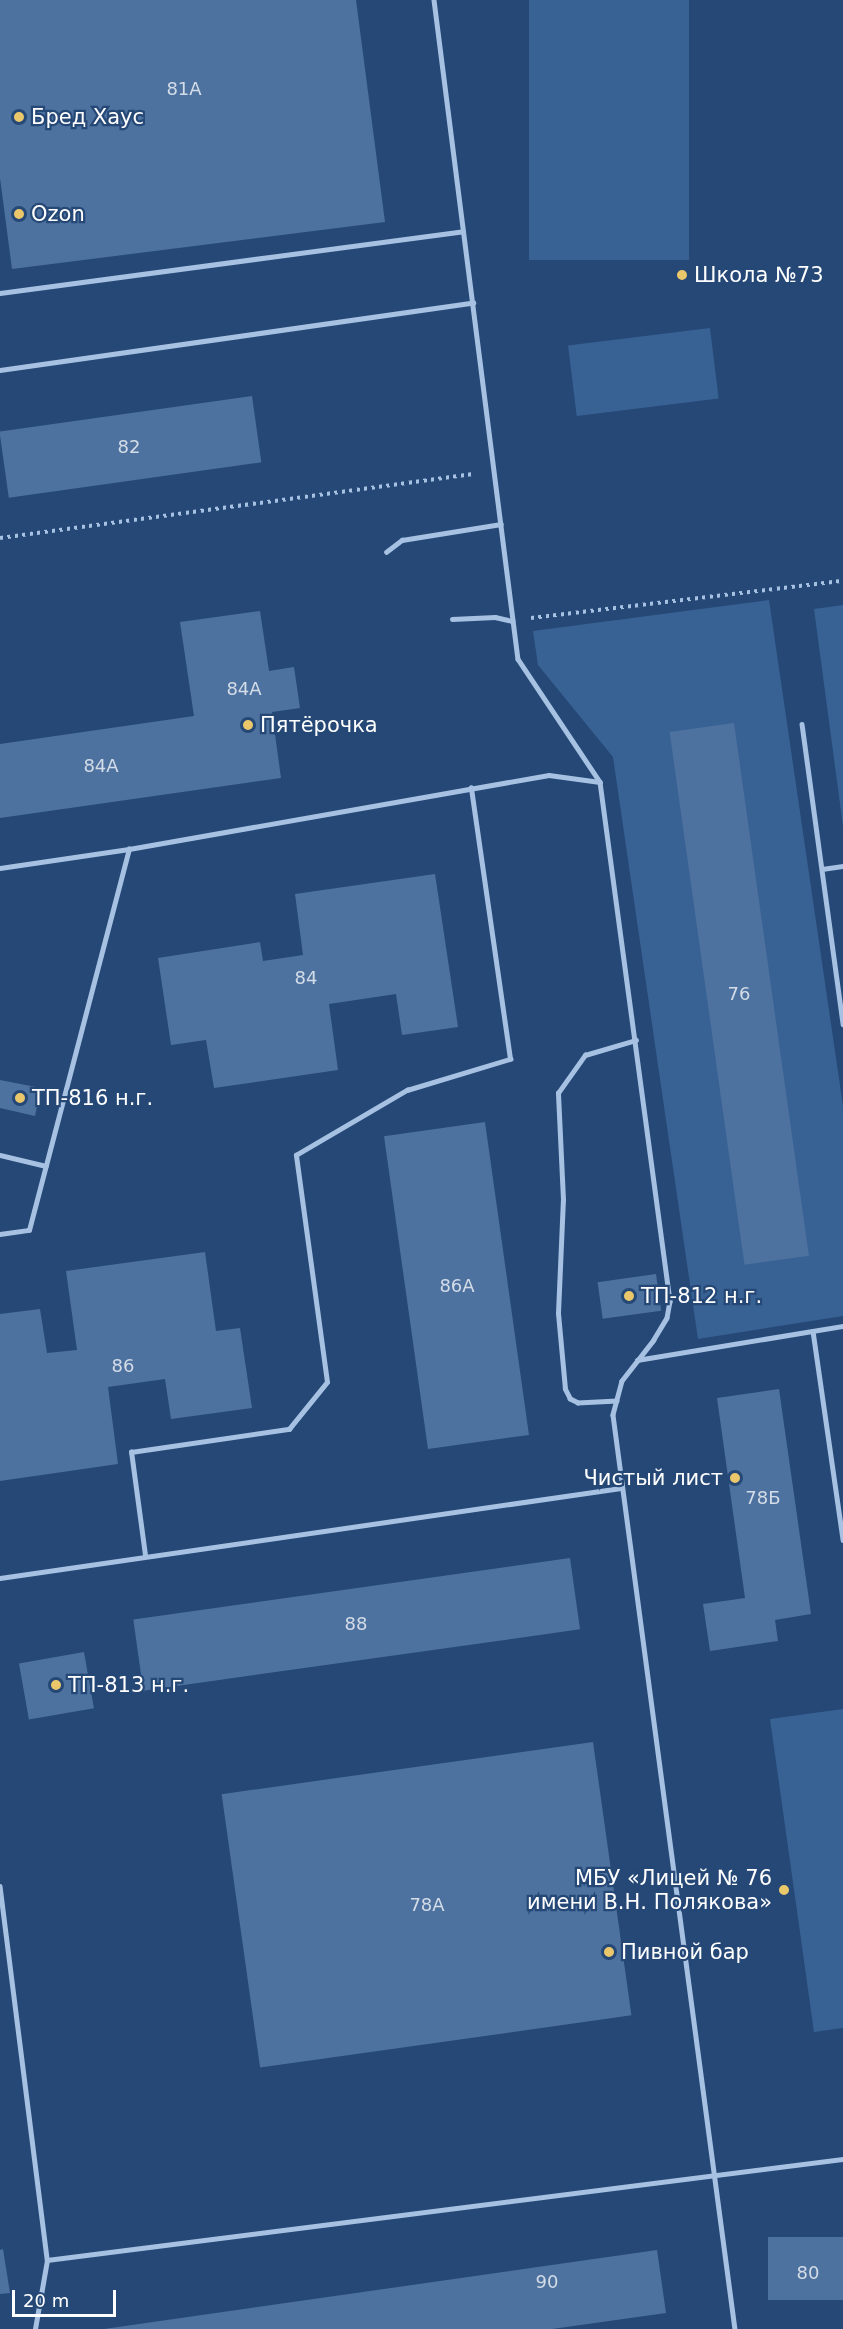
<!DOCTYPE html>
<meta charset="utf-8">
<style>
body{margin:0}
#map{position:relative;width:843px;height:2329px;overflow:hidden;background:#254876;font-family:"DejaVu Sans",sans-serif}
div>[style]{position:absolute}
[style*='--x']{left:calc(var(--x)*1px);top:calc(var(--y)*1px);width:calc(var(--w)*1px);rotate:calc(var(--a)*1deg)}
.green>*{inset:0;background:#396294;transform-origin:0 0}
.building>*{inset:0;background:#4e72a0;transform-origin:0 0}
.path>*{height:4px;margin-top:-2px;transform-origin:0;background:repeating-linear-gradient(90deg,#a6c1e2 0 3px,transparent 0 7.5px)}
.lane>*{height:4.5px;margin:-2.25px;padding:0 2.25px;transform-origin:2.25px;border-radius:2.25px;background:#a6c1e2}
.dots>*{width:16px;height:16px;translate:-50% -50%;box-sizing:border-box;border:3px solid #254876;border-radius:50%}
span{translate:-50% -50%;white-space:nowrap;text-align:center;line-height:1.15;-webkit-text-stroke:4.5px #254876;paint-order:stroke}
.number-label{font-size:18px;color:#d3dce7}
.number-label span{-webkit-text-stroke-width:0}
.poi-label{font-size:21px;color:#fff}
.left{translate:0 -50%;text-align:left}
.right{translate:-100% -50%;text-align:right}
.scale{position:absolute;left:12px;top:2290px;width:104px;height:27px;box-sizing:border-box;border:3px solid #fff;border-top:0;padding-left:8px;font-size:18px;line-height:21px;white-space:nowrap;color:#fff;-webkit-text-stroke:4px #254876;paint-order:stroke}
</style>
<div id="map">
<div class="green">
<i style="left:529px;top:0;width:160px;height:260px"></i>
<i style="left:710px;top:328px;width:71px;height:143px;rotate:83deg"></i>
<i style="clip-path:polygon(769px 600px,843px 1106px,843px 1316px,698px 1339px,613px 757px,538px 665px,533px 631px)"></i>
<i style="clip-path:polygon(843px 605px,843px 826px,814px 609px)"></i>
<i style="clip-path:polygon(843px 1709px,843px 2028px,814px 2032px,770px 1719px)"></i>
</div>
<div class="building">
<i style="clip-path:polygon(0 0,356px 0,385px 222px,12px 269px,0 178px)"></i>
<i style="left:252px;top:396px;width:67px;height:255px;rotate:82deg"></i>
<i style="clip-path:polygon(260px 611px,269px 671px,294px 667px,300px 708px,272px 712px,281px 778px,0 818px,0 744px,194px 716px,180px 622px)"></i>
<i style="left:734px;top:723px;width:538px;height:65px;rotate:82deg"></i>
<i style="clip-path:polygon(435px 874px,458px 1027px,402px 1035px,396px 994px,329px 1004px,338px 1070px,214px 1088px,206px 1040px,171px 1045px,158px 958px,260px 942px,263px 961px,303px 955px,295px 894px)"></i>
<i style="clip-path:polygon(0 1080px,41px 1088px,35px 1116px,0 1108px)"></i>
<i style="left:485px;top:1122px;width:316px;height:102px;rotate:82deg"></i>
<i style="clip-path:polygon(205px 1252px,216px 1331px,240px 1328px,252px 1408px,171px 1419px,165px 1379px,108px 1387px,118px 1464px,0 1481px,0 1314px,40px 1309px,47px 1353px,77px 1350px,66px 1271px)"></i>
<i style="left:656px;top:1274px;width:37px;height:59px;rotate:82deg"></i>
<i style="clip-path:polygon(779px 1389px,811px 1614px,775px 1620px,778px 1641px,710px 1651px,703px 1604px,745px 1598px,717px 1398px)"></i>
<i style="left:570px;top:1558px;width:72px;height:441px;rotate:82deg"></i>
<i style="left:84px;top:1652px;width:57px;height:66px;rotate:80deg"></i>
<i style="left:593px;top:1742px;width:276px;height:375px;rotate:82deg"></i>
<i style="left:843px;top:2237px;width:63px;height:75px;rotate:90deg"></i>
<i style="clip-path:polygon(3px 2249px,10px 2293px,0 2294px,0 2250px)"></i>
<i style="clip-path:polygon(657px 2250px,666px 2313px,552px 2329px,104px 2329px)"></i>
</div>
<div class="path">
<i style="--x:0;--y:538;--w:479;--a:-7.7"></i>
<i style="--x:531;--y:618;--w:314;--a:-6.8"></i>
</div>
<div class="lane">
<i style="--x:434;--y:0;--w:664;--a:82.74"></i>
<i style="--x:518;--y:659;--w:148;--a:56.3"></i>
<i style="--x:600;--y:782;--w:524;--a:82.32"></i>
<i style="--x:670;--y:1301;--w:17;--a:100"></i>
<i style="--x:667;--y:1318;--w:26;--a:121"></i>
<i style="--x:654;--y:1340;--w:52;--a:128"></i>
<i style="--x:622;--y:1381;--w:35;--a:105"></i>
<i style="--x:613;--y:1415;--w:922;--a:82.4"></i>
<i style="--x:0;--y:293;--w:467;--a:-7.6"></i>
<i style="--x:0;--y:370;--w:478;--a:-8.1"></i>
<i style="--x:386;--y:552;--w:20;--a:-37"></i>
<i style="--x:402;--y:540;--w:100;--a:-9.2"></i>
<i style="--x:452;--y:619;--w:43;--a:-2.7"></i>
<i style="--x:495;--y:617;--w:18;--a:13"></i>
<i style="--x:802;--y:724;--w:303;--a:82.2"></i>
<i style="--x:0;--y:868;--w:130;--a:-8.4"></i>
<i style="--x:129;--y:849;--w:426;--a:-10"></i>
<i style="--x:549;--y:775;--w:51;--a:7.8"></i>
<i style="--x:822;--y:869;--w:21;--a:-8"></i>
<i style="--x:0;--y:1155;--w:47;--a:13.4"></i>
<i style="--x:0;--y:1234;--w:29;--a:-8"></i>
<i style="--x:29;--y:1230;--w:394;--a:-75.3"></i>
<i style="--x:813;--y:1331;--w:211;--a:81.8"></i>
<i style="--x:637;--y:1360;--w:209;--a:-9.4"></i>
<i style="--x:617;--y:1401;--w:39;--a:177"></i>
<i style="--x:578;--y:1403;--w:9;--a:-153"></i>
<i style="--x:570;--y:1399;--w:11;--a:-117"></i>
<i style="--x:565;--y:1389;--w:76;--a:-95.3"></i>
<i style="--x:558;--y:1313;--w:113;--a:-87.5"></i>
<i style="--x:563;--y:1200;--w:107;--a:-92.7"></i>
<i style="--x:558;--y:1093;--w:47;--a:-54.6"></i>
<i style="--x:585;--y:1055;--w:53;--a:-16.4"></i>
<i style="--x:145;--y:1555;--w:104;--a:-97.7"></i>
<i style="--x:131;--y:1452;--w:160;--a:-8.3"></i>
<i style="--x:289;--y:1429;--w:60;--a:-51"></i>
<i style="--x:327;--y:1382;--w:229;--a:-97.8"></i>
<i style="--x:296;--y:1155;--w:129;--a:-30.4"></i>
<i style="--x:407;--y:1090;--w:108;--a:-16.8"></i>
<i style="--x:510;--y:1059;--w:274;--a:-98.2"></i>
<i style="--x:0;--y:1578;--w:627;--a:-8.25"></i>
<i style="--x:0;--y:1886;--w:377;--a:82.8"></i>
<i style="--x:35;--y:2329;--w:70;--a:-80.1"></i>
<i style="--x:47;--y:2260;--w:802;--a:-7.23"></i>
</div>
<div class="dots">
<i style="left:19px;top:117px;background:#ebc76b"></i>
<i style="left:19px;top:214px;background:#ebc76b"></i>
<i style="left:682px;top:275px;background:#ebc76b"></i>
<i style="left:248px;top:725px;background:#ebc76b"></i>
<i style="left:20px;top:1098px;background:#ebc76b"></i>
<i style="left:629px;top:1296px;background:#ebc76b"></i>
<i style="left:735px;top:1478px;background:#ebc76b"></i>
<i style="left:56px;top:1685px;background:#ebc76b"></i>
<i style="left:784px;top:1890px;background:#ebc76b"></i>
<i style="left:609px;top:1952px;background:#ebc76b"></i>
</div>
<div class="number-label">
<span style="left:184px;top:89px">81А</span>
<span style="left:129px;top:447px">82</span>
<span style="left:244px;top:689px">84А</span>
<span style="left:101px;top:766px">84А</span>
<span style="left:306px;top:978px">84</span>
<span style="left:739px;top:994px">76</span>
<span style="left:457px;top:1286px">86А</span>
<span style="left:123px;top:1366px">86</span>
<span style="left:763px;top:1498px">78Б</span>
<span style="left:356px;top:1624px">88</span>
<span style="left:427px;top:1905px">78А</span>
<span style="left:808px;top:2273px">80</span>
<span style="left:547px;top:2282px">90</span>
</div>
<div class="poi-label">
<span class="left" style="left:31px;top:117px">Бред Хаус</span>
<span class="left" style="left:31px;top:214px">Ozon</span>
<span class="left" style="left:694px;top:275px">Школа №73</span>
<span class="left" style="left:260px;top:725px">Пятёрочка</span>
<span class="left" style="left:32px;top:1098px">ТП-816 н.г.</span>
<span class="left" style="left:641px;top:1296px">ТП-812 н.г.</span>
<span class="right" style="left:723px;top:1478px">Чистый лист</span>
<span class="left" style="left:68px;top:1685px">ТП-813 н.г.</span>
<span class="right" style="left:772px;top:1890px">МБУ «Лицей № 76<br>имени В.Н. Полякова»</span>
<span class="left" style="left:621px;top:1952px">Пивной бар</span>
</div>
<div class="scale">20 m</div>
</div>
